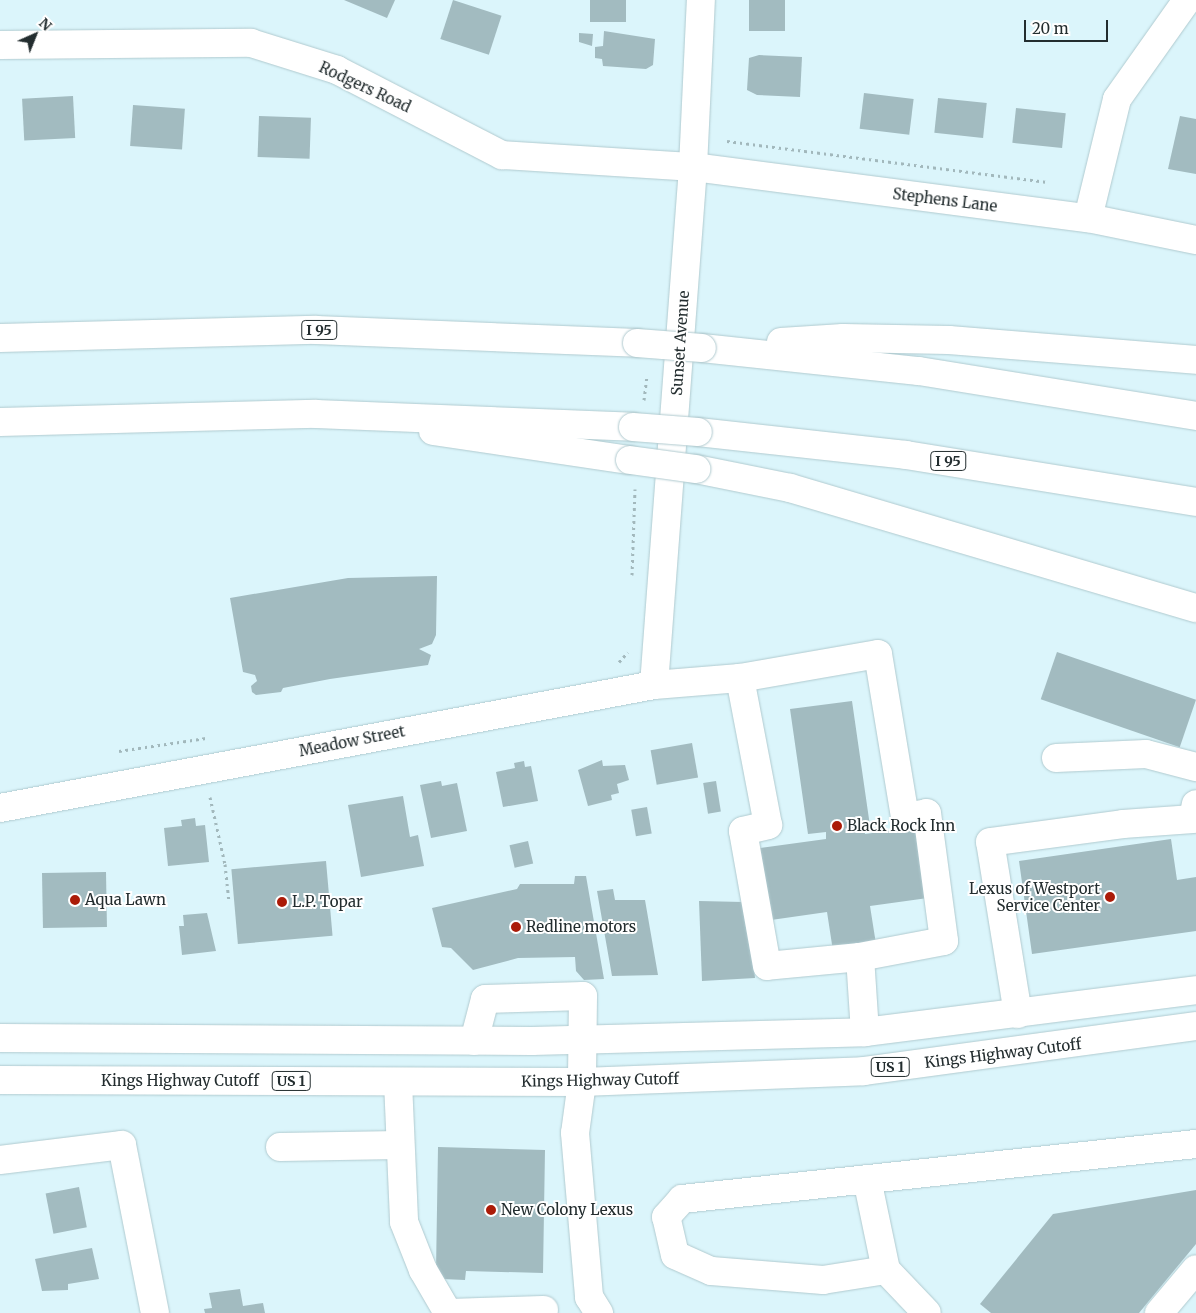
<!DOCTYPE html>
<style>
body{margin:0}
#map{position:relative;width:1196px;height:1313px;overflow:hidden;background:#dbf5fb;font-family:Merriweather,serif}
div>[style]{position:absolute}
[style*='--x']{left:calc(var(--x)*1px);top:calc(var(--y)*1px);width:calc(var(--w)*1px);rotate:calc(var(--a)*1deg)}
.building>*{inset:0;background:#a2bbc0;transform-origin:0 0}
.path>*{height:3px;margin-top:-1.5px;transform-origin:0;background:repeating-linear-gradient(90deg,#a2b8bc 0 2.5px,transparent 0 6.5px)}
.roads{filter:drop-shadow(0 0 1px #b0cacf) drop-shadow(0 0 1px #b0cacf)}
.minor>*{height:28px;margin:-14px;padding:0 14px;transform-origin:14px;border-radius:14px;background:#fff}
.major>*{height:28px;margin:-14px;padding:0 14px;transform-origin:14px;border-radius:14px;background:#fff}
.highway>*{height:28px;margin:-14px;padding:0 14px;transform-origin:14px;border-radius:14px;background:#fff}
.bridges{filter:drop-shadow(0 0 1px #b0cacf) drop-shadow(0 0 1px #b0cacf)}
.highway-bridge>*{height:28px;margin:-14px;padding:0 14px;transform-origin:14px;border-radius:14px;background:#fff}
.dots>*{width:14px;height:14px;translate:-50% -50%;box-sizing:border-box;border:2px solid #fff;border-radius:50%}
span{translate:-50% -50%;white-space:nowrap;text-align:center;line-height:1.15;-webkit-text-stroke:4px #fff;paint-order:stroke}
.shield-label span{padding:1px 4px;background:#fff;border:1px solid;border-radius:4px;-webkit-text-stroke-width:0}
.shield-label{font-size:14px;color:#232d2f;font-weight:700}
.street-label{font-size:15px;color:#232d2f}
.poi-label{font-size:15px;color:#232d2f}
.left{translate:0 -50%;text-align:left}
.right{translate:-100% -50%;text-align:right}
.north{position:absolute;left:10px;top:10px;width:50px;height:50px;-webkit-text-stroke:4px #fff;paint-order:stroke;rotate:44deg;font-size:14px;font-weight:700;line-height:20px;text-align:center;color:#232d2f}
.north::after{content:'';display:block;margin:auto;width:18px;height:22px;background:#232d2f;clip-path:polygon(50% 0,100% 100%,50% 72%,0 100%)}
.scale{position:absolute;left:1024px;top:20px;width:84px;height:22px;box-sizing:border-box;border:2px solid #232d2f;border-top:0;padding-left:6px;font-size:15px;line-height:18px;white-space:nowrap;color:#232d2f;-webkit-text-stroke:4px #fff;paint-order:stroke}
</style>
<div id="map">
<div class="building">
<i style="clip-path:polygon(344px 0,395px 0,387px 18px)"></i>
<i style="left:453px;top:0;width:51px;height:41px;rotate:18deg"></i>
<i style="left:590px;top:0;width:36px;height:22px"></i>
<i style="left:749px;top:0;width:36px;height:31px"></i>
<i style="clip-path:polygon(604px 31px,655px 39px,653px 65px,646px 69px,603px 66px,602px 59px,595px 58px,595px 47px,603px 46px)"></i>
<i style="clip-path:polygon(579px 33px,593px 34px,592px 46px,579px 42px)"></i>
<i style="clip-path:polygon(759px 55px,802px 57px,800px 97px,757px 95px,747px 90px,749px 58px)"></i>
<i style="left:864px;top:93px;width:50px;height:36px;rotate:7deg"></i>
<i style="left:73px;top:96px;width:42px;height:51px;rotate:87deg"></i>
<i style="left:938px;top:98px;width:49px;height:35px;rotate:6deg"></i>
<i style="left:133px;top:105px;width:52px;height:41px;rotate:4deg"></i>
<i style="left:1016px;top:108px;width:50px;height:35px;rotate:6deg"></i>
<i style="left:259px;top:116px;width:52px;height:41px;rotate:2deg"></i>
<i style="clip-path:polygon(1180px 116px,1196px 119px,1196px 174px,1168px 169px)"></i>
<i style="clip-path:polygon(437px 576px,436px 635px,432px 644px,419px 649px,431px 655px,428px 665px,330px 679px,283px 688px,281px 692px,256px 695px,252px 692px,251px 686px,257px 681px,255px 675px,243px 672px,230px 598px,348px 578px)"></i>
<i style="left:1057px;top:652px;width:147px;height:50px;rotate:19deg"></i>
<i style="clip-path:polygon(852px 701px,870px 826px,864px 826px,865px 834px,924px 826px,935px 897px,870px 906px,876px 944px,833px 951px,827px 912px,764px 921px,753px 849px,826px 839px,826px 832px,808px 834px,790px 709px)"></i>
<i style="left:692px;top:743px;width:35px;height:42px;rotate:80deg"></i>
<i style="clip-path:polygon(602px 760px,603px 766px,625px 765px,629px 780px,617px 784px,619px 793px,611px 795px,612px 800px,588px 806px,578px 770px)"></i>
<i style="clip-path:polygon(524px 761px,525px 767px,531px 766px,538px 801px,503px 807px,496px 772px,515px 768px,514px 763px)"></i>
<i style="clip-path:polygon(441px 781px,442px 786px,457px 783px,467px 831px,431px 838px,420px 785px)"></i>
<i style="left:716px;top:781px;width:31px;height:13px;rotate:81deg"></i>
<i style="clip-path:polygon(403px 796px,410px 837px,418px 835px,424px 866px,361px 877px,348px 805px)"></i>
<i style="left:647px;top:807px;width:27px;height:16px;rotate:80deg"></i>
<i style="clip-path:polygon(195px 818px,196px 826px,205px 825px,209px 862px,168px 866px,164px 828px,182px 826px,181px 820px)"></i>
<i style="clip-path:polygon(1171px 839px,1177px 880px,1196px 877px,1196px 931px,1032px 954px,1019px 861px)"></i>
<i style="left:528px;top:841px;width:23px;height:19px;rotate:77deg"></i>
<i style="left:326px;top:861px;width:75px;height:95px;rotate:85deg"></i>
<i style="left:106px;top:872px;width:55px;height:64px;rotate:89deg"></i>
<i style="clip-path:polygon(575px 876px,586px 876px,604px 979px,584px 980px,576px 971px,575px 957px,518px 958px,473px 970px,451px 948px,442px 947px,432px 908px,517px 889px,520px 884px,574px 884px)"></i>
<i style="clip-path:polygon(613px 889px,615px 900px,645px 900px,658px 975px,612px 976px,597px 891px)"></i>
<i style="clip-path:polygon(699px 901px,743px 902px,749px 919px,755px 978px,702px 981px)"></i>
<i style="clip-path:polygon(207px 913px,216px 951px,182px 955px,179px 926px,184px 926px,183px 915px)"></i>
<i style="clip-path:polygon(438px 1147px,545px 1150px,543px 1273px,466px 1271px,465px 1280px,442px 1279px,436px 1270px)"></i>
<i style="left:79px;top:1187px;width:41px;height:34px;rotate:79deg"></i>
<i style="clip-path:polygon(1196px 1190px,1196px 1244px,1139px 1313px,991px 1313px,980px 1304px,1053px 1214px)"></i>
<i style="clip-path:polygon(92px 1248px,99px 1279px,68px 1284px,68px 1290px,42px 1291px,35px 1259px)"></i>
<i style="clip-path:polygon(240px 1289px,243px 1306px,263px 1303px,265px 1313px,205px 1313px,204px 1309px,212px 1308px,209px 1293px)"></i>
</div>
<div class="path">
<i style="--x:727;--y:141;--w:321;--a:7.3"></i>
<i style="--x:644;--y:400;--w:23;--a:-83"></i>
<i style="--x:632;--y:575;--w:86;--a:-88"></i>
<i style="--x:619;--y:662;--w:13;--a:-48"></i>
<i style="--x:119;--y:751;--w:88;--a:-8.5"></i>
<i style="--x:210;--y:797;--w:69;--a:77.4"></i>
<i style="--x:225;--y:864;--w:38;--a:84"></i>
</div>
<div class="roads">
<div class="minor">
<i style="--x:0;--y:45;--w:251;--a:-0.5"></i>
<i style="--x:251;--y:43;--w:90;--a:17.4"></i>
<i style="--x:337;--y:70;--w:186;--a:27.3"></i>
<i style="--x:502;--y:155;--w:191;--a:3.6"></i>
<i style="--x:693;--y:167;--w:398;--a:7.4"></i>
<i style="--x:1088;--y:218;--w:110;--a:11.5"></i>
<i style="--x:1088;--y:218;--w:122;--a:-76.3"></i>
<i style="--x:1117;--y:99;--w:121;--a:-54.7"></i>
<i style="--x:654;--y:685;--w:519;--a:-85.69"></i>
<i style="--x:693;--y:167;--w:167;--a:-87.3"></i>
<i style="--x:1056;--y:758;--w:90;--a:-2.5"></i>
<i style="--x:1146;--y:754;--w:52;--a:14.6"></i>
<i style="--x:0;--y:808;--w:665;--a:-10.65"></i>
<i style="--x:654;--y:685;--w:86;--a:-4.7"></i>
<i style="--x:740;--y:678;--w:140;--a:-9.9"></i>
<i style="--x:878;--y:654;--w:165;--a:80.6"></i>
<i style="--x:905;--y:817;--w:22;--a:-10"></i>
<i style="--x:927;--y:813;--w:129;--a:82.4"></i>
<i style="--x:944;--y:941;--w:86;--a:169.2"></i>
<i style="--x:860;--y:957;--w:93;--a:174.5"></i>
<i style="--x:767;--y:966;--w:137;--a:-100.1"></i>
<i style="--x:743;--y:831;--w:26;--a:-13"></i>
<i style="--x:768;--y:825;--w:150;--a:-100.8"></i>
<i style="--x:860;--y:957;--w:75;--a:86.2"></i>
<i style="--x:1018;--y:1014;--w:174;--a:-99.2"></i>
<i style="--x:990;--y:842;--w:134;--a:-7.7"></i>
<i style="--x:1123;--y:824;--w:70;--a:-4.1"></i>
<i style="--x:1193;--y:819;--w:15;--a:-79"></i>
<i style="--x:474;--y:1041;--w:43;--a:-75.3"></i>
<i style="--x:485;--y:999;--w:98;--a:-1.8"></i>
<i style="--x:583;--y:996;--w:86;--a:90.7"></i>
<i style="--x:582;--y:1082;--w:51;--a:97.8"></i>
<i style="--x:575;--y:1133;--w:165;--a:85.1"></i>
<i style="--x:589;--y:1297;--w:19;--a:58"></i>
<i style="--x:398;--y:1082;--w:140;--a:87.5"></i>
<i style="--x:404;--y:1222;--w:52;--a:68.4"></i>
<i style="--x:423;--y:1270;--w:50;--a:59.8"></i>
<i style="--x:448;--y:1313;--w:96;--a:-1.8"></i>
<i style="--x:280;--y:1147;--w:119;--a:-1"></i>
<i style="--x:0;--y:1160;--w:123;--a:-7"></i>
<i style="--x:122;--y:1145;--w:171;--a:78.9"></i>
<i style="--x:867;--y:1179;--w:93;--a:78.2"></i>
<i style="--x:886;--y:1270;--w:59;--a:46.4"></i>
<i style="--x:886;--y:1270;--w:64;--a:171"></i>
<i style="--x:823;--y:1280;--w:112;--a:-175.4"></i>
<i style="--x:711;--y:1271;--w:39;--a:-156"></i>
<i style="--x:675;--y:1255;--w:39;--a:-103"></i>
<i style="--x:666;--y:1217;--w:24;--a:-48"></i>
<i style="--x:682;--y:1199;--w:517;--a:-6.11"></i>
<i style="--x:1159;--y:1313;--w:57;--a:-49.9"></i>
</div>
<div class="major">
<i style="--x:0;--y:1038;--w:532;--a:0.32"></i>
<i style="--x:532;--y:1041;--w:333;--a:-1.5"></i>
<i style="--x:865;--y:1032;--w:334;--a:-7.2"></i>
<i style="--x:0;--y:1080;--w:582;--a:0.2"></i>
<i style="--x:582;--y:1082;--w:282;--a:-2.2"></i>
<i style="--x:864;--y:1071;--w:335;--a:-7.7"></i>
</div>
<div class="highway">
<i style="--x:0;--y:338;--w:316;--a:-1.5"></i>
<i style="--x:316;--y:330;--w:321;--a:2.3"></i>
<i style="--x:781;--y:342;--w:62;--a:-3.7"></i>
<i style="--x:843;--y:338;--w:106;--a:1.1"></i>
<i style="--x:949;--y:340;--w:248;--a:4.6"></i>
<i style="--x:702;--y:348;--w:218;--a:6.1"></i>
<i style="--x:919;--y:371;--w:281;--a:9.2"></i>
<i style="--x:0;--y:422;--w:316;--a:-1.5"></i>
<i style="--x:316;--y:414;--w:317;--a:2.3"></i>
<i style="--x:433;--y:431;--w:199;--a:8.4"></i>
<i style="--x:698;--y:432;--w:209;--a:6.3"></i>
<i style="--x:906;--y:455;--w:294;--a:9.2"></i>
<i style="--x:696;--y:469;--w:96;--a:11.4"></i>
<i style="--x:790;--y:488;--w:423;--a:16.5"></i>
</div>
</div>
<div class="bridges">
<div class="highway-bridge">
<i style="--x:637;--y:343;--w:65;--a:4.4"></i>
<i style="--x:633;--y:427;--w:65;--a:4.4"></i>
<i style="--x:630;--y:460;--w:67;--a:7.8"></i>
</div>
</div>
<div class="dots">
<i style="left:837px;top:826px;background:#ab1b08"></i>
<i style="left:1110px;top:897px;background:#ab1b08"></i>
<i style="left:75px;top:900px;background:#ab1b08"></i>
<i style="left:282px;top:902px;background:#ab1b08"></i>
<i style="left:516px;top:927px;background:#ab1b08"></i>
<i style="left:491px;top:1210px;background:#ab1b08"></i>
</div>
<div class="shield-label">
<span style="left:319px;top:330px">I 95</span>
<span style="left:948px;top:461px">I 95</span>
<span style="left:890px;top:1067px">US 1</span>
<span style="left:291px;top:1081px">US 1</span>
</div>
<div class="street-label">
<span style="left:365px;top:87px;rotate:25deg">Rodgers Road</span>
<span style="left:945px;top:200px;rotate:7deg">Stephens Lane</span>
<span style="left:680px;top:343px;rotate:-86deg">Sunset Avenue</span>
<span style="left:352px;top:741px;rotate:-11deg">Meadow Street</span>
<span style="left:1003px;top:1053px;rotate:-7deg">Kings Highway Cutoff</span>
<span style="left:600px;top:1080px;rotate:-1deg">Kings Highway Cutoff</span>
<span style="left:180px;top:1081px">Kings Highway Cutoff</span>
</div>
<div class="poi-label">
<span class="left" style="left:847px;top:826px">Black Rock Inn</span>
<span class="right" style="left:1100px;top:897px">Lexus of Westport<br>Service Center</span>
<span class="left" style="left:85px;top:900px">Aqua Lawn</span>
<span class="left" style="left:292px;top:902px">L.P. Topar</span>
<span class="left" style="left:526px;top:927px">Redline motors</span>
<span class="left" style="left:501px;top:1210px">New Colony Lexus</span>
</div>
<div class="north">N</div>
<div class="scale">20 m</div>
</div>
